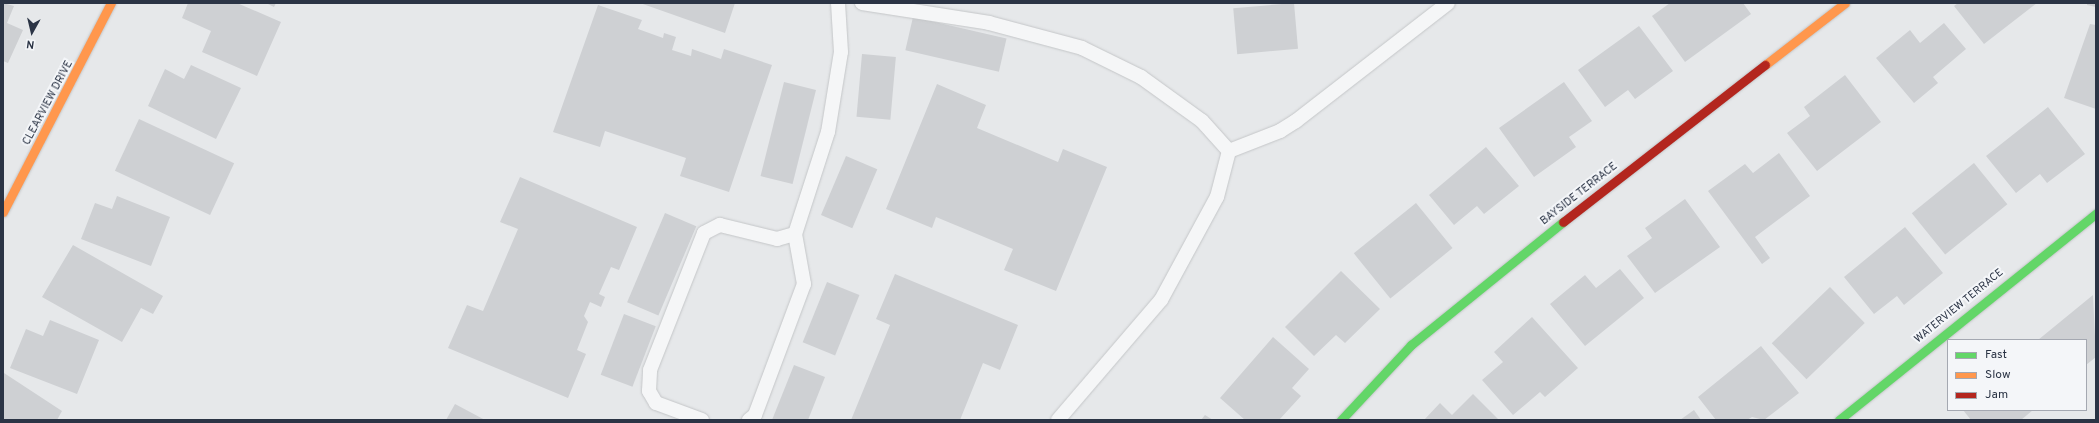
<!DOCTYPE html>
<style>
body{margin:0}
#map{position:relative;width:2099px;height:423px;overflow:hidden;background:#e6e8ea;font-family:Overpass,sans-serif}
div>[style]{position:absolute}
[style*='--x']{left:calc(var(--x)*1px);top:calc(var(--y)*1px);width:calc(var(--w)*1px);rotate:calc(var(--a)*1deg)}
.building>*{inset:0;background:#ced0d3;transform-origin:0 0}
.roads{filter:drop-shadow(0 0 1px #c4c6c8) drop-shadow(0 0 1px #c4c6c8)}
.lane>*{height:14px;margin:-7px;padding:0 7px;transform-origin:7px;border-radius:7px;background:#f5f6f7}
.fast>*{height:9px;margin:-4.5px;padding:0 4.5px;transform-origin:4.5px;border-radius:4.5px;background:#63d668}
.slow>*{height:9px;margin:-4.5px;padding:0 4.5px;transform-origin:4.5px;border-radius:4.5px;background:#ff974d}
.jam>*{height:9px;margin:-4.5px;padding:0 4.5px;transform-origin:4.5px;border-radius:4.5px;background:#b3261e}
span{translate:-50% -50%;white-space:nowrap;text-align:center;line-height:1.15;-webkit-text-stroke:4px #f4f6f9;paint-order:stroke}
.street-label{font-size:11px;color:#2b3445}
.frame{position:absolute;inset:0;border:4px solid #2b3445;pointer-events:none}
.legend{position:absolute;left:1947px;top:339px;width:140px;height:72px;box-sizing:border-box;background:#f4f6f9;border:1px solid #a4a8b1;margin:0;padding:5px 7px;list-style:none;font-size:12px;color:#2b3445}
.legend li{display:flex;align-items:center;gap:8px;height:20px}
.legend b{width:20px;border:1px solid #a4a8b1}
.north{position:absolute;left:12px;top:12px;width:40px;height:40px;-webkit-text-stroke:3px #f4f6f9;paint-order:stroke;rotate:188deg;font-size:11px;font-weight:700;line-height:16px;text-align:center;color:#2b3445}
.north::after{content:'';display:block;margin:auto;width:14px;height:18px;background:#2b3445;clip-path:polygon(50% 0,100% 100%,50% 72%,0 100%)}
</style>
<div id="map">
<div class="building">
<i style="clip-path:polygon(3px 3px,14px 6px,7px 23px,23px 30px,8px 63px,3px 61px)"></i>
<i style="clip-path:polygon(188px 3px,237px 3px,281px 22px,257px 76px,202px 52px,211px 31px,182px 18px)"></i>
<i style="clip-path:polygon(266px 3px,276px 3px,274px 7px)"></i>
<i style="clip-path:polygon(640px 3px,735px 3px,725px 33px)"></i>
<i style="left:1294px;top:3px;width:46px;height:61px;rotate:85deg"></i>
<i style="clip-path:polygon(1670px 3px,1743px 3px,1751px 14px,1685px 62px,1652px 16px)"></i>
<i style="clip-path:polygon(1958px 3px,2037px 3px,1984px 44px,1954px 6px)"></i>
<i style="clip-path:polygon(2087px 3px,2096px 3px,2096px 7px,2087px 5px)"></i>
<i style="clip-path:polygon(598px 5px,642px 20px,638px 29px,663px 38px,664px 33px,676px 37px,672px 50px,691px 56px,692px 49px,721px 59px,724px 49px,772px 65px,729px 192px,680px 176px,686px 158px,605px 131px,600px 147px,553px 132px)"></i>
<i style="left:913px;top:17px;width:96px;height:34px;rotate:13deg"></i>
<i style="clip-path:polygon(1944px 23px,1966px 49px,1933px 77px,1938px 83px,1914px 103px,1876px 58px,1910px 30px,1920px 43px)"></i>
<i style="clip-path:polygon(2090px 24px,2096px 25px,2096px 109px,2064px 98px)"></i>
<i style="clip-path:polygon(1639px 26px,1673px 71px,1635px 99px,1628px 90px,1605px 107px,1578px 70px)"></i>
<i style="left:862px;top:54px;width:34px;height:63px;rotate:5deg"></i>
<i style="clip-path:polygon(191px 65px,241px 88px,216px 139px,148px 106px,165px 69px,184px 79px)"></i>
<i style="clip-path:polygon(1845px 75px,1881px 122px,1817px 171px,1787px 133px,1810px 116px,1804px 107px)"></i>
<i style="left:784px;top:82px;width:33px;height:97px;rotate:14deg"></i>
<i style="clip-path:polygon(1564px 82px,1592px 121px,1569px 137px,1576px 147px,1534px 177px,1499px 128px)"></i>
<i style="clip-path:polygon(937px 84px,986px 105px,977px 128px,1058px 162px,1063px 149px,1107px 167px,1056px 291px,1004px 270px,1013px 249px,936px 217px,932px 228px,886px 209px)"></i>
<i style="clip-path:polygon(2048px 107px,2085px 154px,2047px 183px,2040px 174px,2016px 193px,1986px 156px)"></i>
<i style="left:139px;top:119px;width:105px;height:57px;rotate:25deg"></i>
<i style="clip-path:polygon(1486px 147px,1519px 186px,1484px 214px,1477px 206px,1454px 225px,1429px 195px)"></i>
<i style="clip-path:polygon(1779px 153px,1810px 196px,1755px 237px,1770px 258px,1762px 264px,1708px 191px,1745px 164px,1753px 173px)"></i>
<i style="left:846px;top:156px;width:34px;height:64px;rotate:23deg"></i>
<i style="left:1974px;top:163px;width:53px;height:80px;rotate:51deg"></i>
<i style="clip-path:polygon(520px 177px,637px 227px,619px 270px,611px 267px,599px 294px,605px 297px,601px 307px,590px 302px,584px 316px,588px 322px,577px 350px,586px 354px,568px 398px,448px 348px,467px 305px,483px 311px,518px 229px,500px 222px)"></i>
<i style="clip-path:polygon(117px 196px,170px 217px,151px 266px,81px 239px,95px 203px,112px 209px)"></i>
<i style="clip-path:polygon(1685px 199px,1720px 247px,1655px 293px,1627px 256px,1652px 238px,1645px 228px)"></i>
<i style="left:1416px;top:203px;width:58px;height:80px;rotate:51deg"></i>
<i style="left:665px;top:213px;width:34px;height:97px;rotate:23deg"></i>
<i style="clip-path:polygon(1905px 227px,1943px 273px,1904px 305px,1897px 296px,1874px 314px,1844px 277px)"></i>
<i style="clip-path:polygon(73px 245px,163px 296px,153px 314px,141px 308px,122px 342px,42px 297px)"></i>
<i style="clip-path:polygon(1620px 269px,1644px 298px,1585px 346px,1550px 304px,1585px 275px,1596px 288px)"></i>
<i style="clip-path:polygon(1341px 271px,1380px 309px,1345px 343px,1336px 335px,1314px 356px,1285px 327px)"></i>
<i style="clip-path:polygon(895px 274px,1018px 325px,1000px 370px,983px 363px,960px 420px,851px 420px,890px 325px,876px 319px)"></i>
<i style="left:827px;top:282px;width:35px;height:65px;rotate:22deg"></i>
<i style="left:1830px;top:287px;width:50px;height:81px;rotate:46deg"></i>
<i style="clip-path:polygon(2093px 295px,2096px 357px,2086px 365px,2086px 340px,2038px 340px)"></i>
<i style="left:624px;top:314px;width:34px;height:65px;rotate:21deg"></i>
<i style="clip-path:polygon(1532px 317px,1578px 368px,1545px 397px,1540px 392px,1513px 415px,1482px 380px,1503px 362px,1494px 352px)"></i>
<i style="clip-path:polygon(50px 320px,99px 340px,77px 394px,10px 368px,26px 329px,43px 336px)"></i>
<i style="clip-path:polygon(1273px 337px,1309px 369px,1292px 388px,1301px 396px,1279px 420px,1245px 420px,1220px 398px)"></i>
<i style="clip-path:polygon(1761px 346px,1799px 393px,1764px 420px,1752px 417px,1747px 420px,1716px 420px,1698px 397px)"></i>
<i style="clip-path:polygon(794px 365px,825px 377px,808px 420px,772px 420px)"></i>
<i style="clip-path:polygon(4px 373px,62px 411px,57px 420px,3px 420px)"></i>
<i style="clip-path:polygon(1473px 394px,1499px 420px,1424px 420px,1440px 403px,1452px 415px)"></i>
<i style="clip-path:polygon(455px 404px,485px 420px,446px 420px)"></i>
<i style="clip-path:polygon(1694px 410px,1701px 420px,1680px 420px)"></i>
<i style="clip-path:polygon(1963px 410px,2033px 410px,2021px 420px,1971px 420px)"></i>
<i style="clip-path:polygon(1205px 415px,1213px 420px,1201px 420px)"></i>
</div>
<div class="roads">
<div class="lane">
<i style="--x:862;--y:3;--w:129;--a:8.9"></i>
<i style="--x:989;--y:23;--w:96;--a:15"></i>
<i style="--x:1082;--y:48;--w:66;--a:26.2"></i>
<i style="--x:1141;--y:77;--w:75;--a:35.8"></i>
<i style="--x:1202;--y:121;--w:40;--a:48"></i>
<i style="--x:1229;--y:151;--w:55;--a:-21.4"></i>
<i style="--x:1280;--y:131;--w:19;--a:-32"></i>
<i style="--x:1296;--y:121;--w:192;--a:-37.8"></i>
<i style="--x:795;--y:234;--w:107;--a:-72.1"></i>
<i style="--x:828;--y:132;--w:81;--a:-80.8"></i>
<i style="--x:841;--y:52;--w:49;--a:-93.5"></i>
<i style="--x:702;--y:420;--w:49;--a:-159.7"></i>
<i style="--x:656;--y:403;--w:14;--a:-120"></i>
<i style="--x:649;--y:391;--w:21;--a:-87"></i>
<i style="--x:650;--y:370;--w:147;--a:-68.5"></i>
<i style="--x:704;--y:233;--w:18;--a:-27"></i>
<i style="--x:720;--y:225;--w:59;--a:13.8"></i>
<i style="--x:777;--y:239;--w:19;--a:-16"></i>
<i style="--x:795;--y:234;--w:51;--a:79.8"></i>
<i style="--x:804;--y:284;--w:140;--a:110.5"></i>
<i style="--x:755;--y:415;--w:8;--a:140"></i>
<i style="--x:1058;--y:420;--w:158;--a:-49.4"></i>
<i style="--x:1161;--y:300;--w:117;--a:-61.5"></i>
<i style="--x:1217;--y:197;--w:48;--a:-75.4"></i>
</div>
<div class="fast">
<i style="--x:1341;--y:420;--w:103;--a:-47"></i>
<i style="--x:1411;--y:345;--w:196;--a:-39"></i>
<i style="--x:1839;--y:420;--w:330;--a:-38.8"></i>
</div>
<div class="slow">
<i style="--x:1765;--y:65;--w:101;--a:-37.8"></i>
<i style="--x:3;--y:212;--w:235;--a:-62.7"></i>
</div>
<div class="jam">
<i style="--x:1563;--y:222;--w:256;--a:-37.9"></i>
</div>
</div>
<div class="street-label">
<span style="left:48px;top:103px;rotate:-62deg">CLEARVIEW DRIVE</span>
<span style="left:1579px;top:194px;rotate:-38deg">BAYSIDE TERRACE</span>
<span style="left:1959px;top:306px;rotate:-39deg">WATERVIEW TERRACE</span>
</div>
<div class="frame"></div>
<ul class="legend">
<li><b style="height:5px;background:#63d668"></b>Fast</li>
<li><b style="height:5px;background:#ff974d"></b>Slow</li>
<li><b style="height:5px;background:#b3261e"></b>Jam</li>
</ul>
<div class="north">N</div>
</div>
